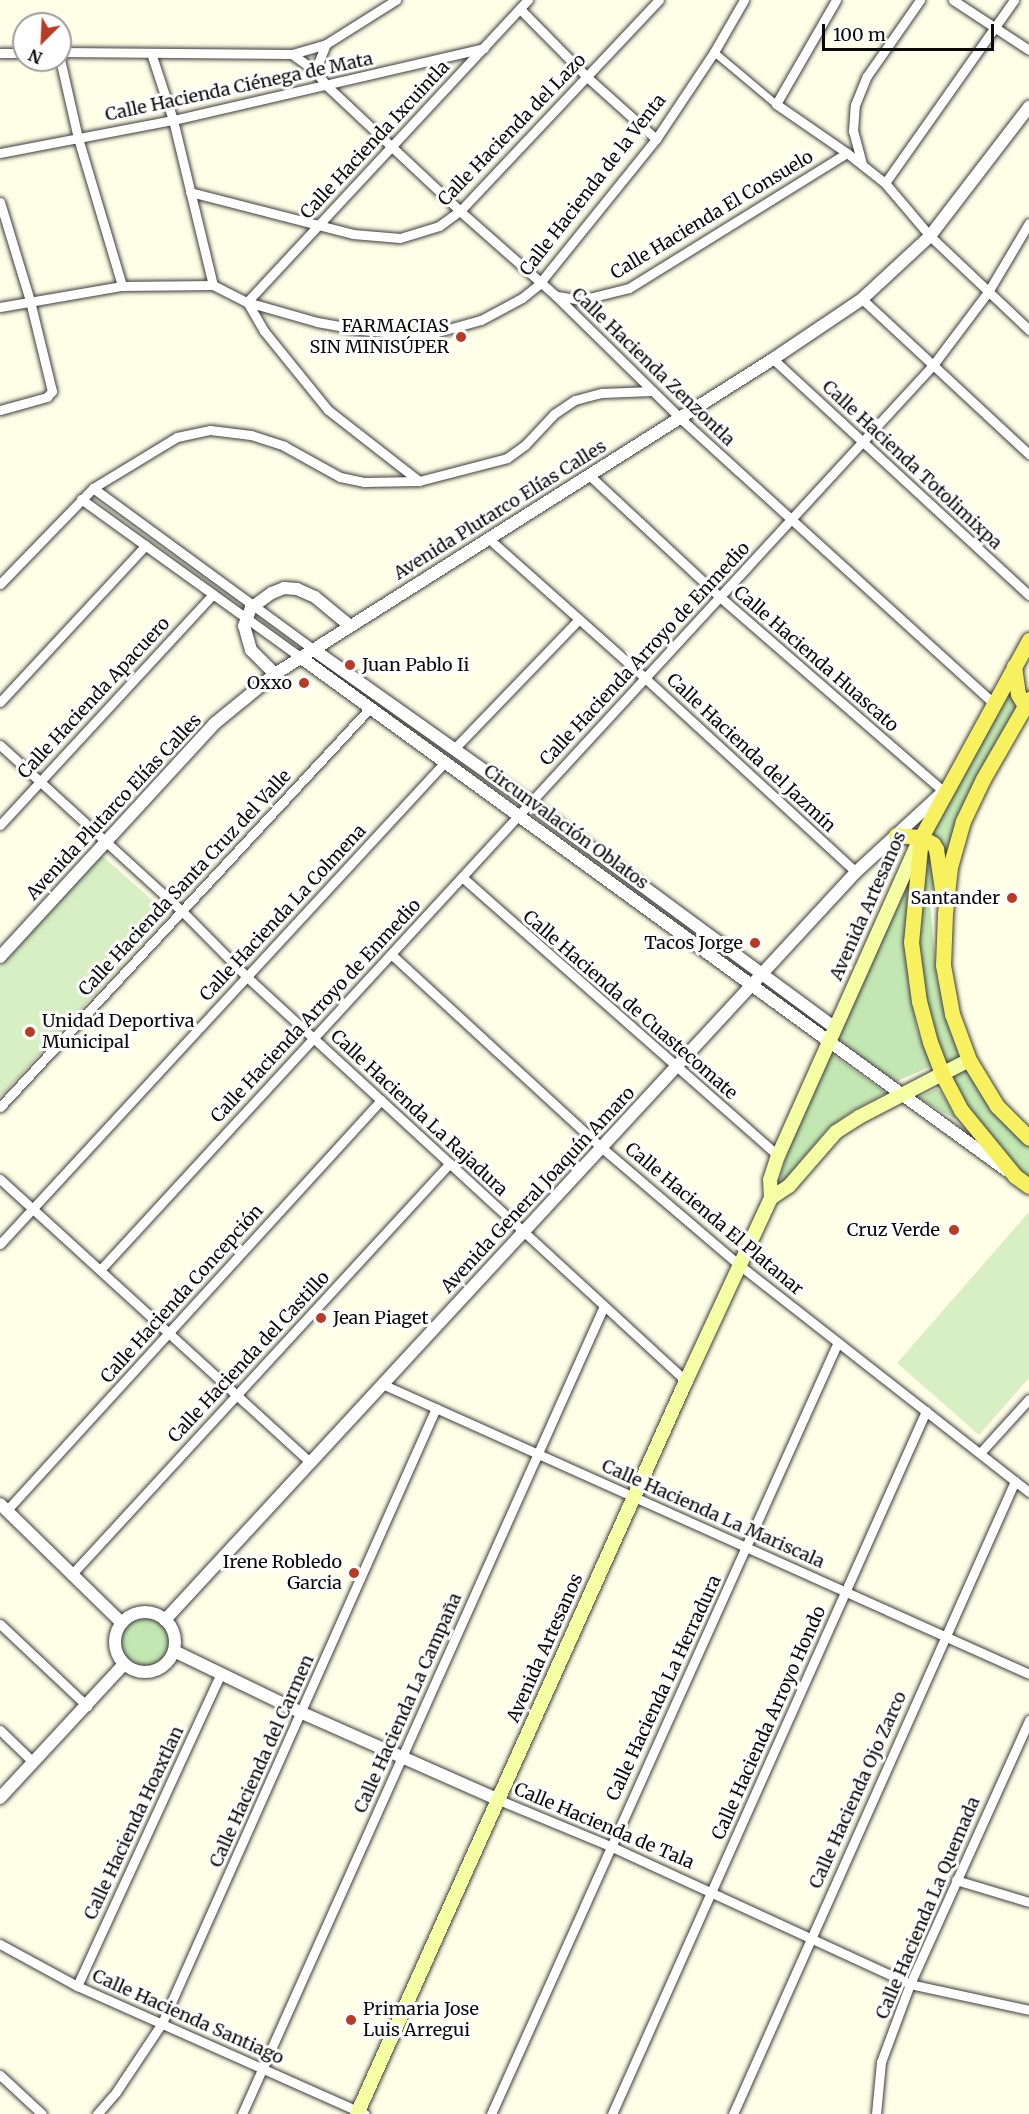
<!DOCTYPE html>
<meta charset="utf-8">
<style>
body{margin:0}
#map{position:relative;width:1029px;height:2114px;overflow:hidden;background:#ffffe7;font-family:Merriweather,serif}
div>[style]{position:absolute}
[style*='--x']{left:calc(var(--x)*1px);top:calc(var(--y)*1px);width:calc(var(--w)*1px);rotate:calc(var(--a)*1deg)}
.green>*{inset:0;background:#c3e7b3}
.round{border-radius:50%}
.pitch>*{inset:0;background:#d8efc4}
.roads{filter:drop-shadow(0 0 2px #3d3d3d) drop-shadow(0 0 2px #3d3d3d)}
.pedestrian>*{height:7px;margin:-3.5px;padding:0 3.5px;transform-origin:3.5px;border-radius:3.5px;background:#fff}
.minor>*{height:9px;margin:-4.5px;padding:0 4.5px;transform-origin:4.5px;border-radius:4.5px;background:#fff}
.tertiary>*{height:12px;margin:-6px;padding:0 6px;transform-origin:6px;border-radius:6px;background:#fff}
.tertiary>.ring{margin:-6px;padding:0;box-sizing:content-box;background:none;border:12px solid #fff;border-radius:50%}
.secondary>*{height:14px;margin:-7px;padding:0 7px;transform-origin:7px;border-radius:7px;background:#f6fea3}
.primary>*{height:15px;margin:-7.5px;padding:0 7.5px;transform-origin:7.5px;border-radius:7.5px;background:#f7f05f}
.dots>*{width:16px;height:16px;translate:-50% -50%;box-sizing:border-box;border:3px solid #fff;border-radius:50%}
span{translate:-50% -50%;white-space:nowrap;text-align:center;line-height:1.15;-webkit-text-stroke:6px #fff;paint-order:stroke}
.street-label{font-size:18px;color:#0a0a0a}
.poi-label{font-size:18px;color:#0a0a0a}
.right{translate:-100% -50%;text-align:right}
.left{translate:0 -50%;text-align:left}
.north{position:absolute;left:12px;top:12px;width:60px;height:60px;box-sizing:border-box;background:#fff;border:2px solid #9d9d9d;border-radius:50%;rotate:204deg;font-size:16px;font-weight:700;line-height:24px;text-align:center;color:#0a0a0a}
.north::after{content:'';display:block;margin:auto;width:21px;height:27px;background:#b73b25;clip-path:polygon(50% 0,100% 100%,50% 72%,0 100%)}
.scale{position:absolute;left:822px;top:24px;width:172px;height:27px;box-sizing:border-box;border:3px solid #0a0a0a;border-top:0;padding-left:8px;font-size:18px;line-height:21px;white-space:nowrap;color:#0a0a0a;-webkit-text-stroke:4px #fff;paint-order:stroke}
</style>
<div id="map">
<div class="green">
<i style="clip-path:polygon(1013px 683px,1010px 695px,1018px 704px,945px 860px,929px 833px)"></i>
<i style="clip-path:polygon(930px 850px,936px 869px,930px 904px,937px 980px,953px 1040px,963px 1058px,946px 1067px,930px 1025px,916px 932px,924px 870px)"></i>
<i style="clip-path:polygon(907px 876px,908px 982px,917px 1030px,932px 1066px,895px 1082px,837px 1039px)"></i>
<i style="clip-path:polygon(830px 1053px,886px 1093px,852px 1111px,827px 1129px,797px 1165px,786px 1184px,777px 1191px,787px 1153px)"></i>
<i style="clip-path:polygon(965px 1068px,992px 1111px,1029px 1147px,1029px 1178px,1014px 1168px,987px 1140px,950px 1078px)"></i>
<i style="clip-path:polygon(936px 1089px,940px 1091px,957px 1120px,918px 1098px)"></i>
<i class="round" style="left:118px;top:1616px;width:54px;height:54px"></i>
</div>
<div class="pitch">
<i style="clip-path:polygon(100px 854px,168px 914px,0 1097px,0 967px)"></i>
<i style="clip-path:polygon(1029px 1212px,1029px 1378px,979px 1435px,897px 1363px)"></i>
</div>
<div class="roads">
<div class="pedestrian">
<i style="--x:714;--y:52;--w:81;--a:40"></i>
</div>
<div class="minor">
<i style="--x:836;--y:0;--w:120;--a:120"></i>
<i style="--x:776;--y:104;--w:86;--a:34.6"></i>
<i style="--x:847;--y:153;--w:48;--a:38.3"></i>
<i style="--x:885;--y:183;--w:70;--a:49.7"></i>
<i style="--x:930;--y:236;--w:137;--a:43.5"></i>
<i style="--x:953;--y:0;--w:91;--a:33.3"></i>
<i style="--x:520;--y:9;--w:95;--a:45.4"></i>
<i style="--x:587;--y:77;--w:93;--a:41.9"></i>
<i style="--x:60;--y:52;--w:232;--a:0.5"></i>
<i style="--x:292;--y:54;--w:35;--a:-16"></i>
<i style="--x:326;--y:44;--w:83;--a:-32.2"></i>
<i style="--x:0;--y:53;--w:24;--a:0"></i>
<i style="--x:151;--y:53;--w:71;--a:71.8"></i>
<i style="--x:173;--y:120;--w:170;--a:76.4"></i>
<i style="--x:292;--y:54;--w:29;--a:36"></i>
<i style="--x:315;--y:71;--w:19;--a:51"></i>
<i style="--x:327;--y:86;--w:183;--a:43.2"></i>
<i style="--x:460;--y:211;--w:127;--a:41.5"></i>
<i style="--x:555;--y:295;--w:175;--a:44.5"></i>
<i style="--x:680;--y:418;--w:423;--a:42.3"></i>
<i style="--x:60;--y:59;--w:81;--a:77.2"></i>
<i style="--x:78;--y:138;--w:154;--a:73.4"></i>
<i style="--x:315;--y:71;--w:29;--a:-68"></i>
<i style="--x:0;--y:153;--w:176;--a:-10.8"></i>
<i style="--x:173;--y:120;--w:319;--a:-13"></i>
<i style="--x:862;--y:164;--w:34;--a:-105"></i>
<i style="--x:853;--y:131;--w:26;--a:-86"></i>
<i style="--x:855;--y:105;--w:31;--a:-68"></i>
<i style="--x:867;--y:76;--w:93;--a:-55.1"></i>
<i style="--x:885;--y:183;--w:224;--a:-54.8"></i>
<i style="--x:190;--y:192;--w:168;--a:14.4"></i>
<i style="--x:353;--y:234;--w:47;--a:4.9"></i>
<i style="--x:400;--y:238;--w:41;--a:-17.1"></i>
<i style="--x:439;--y:226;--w:26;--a:-36"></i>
<i style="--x:460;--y:211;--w:290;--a:-46.7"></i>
<i style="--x:0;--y:202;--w:103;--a:73.1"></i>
<i style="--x:30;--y:301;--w:93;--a:76.3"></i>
<i style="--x:52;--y:391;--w:8;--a:130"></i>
<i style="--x:47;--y:397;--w:49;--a:164.5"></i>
<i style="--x:557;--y:296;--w:24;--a:9"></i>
<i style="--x:581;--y:300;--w:49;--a:-14"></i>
<i style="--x:629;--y:288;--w:256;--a:-31.8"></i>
<i style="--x:862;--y:299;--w:228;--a:42.9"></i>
<i style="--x:0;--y:307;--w:124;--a:-9.8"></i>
<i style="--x:122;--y:286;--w:91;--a:-0.6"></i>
<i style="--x:213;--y:285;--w:38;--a:27"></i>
<i style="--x:247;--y:302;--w:73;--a:15.9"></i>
<i style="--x:317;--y:322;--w:45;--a:10.3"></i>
<i style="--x:361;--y:330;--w:47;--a:4.9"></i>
<i style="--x:408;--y:334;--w:26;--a:-2"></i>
<i style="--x:434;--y:333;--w:49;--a:-15.5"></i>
<i style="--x:481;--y:320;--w:47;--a:-28.2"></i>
<i style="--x:522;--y:298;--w:22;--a:-39"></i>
<i style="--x:539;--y:284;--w:186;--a:-51.1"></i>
<i style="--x:656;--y:139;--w:105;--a:-56.3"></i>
<i style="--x:714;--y:52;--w:60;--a:-60"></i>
<i style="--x:773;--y:359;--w:348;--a:42.7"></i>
<i style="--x:589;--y:475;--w:179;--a:43"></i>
<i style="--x:720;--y:597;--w:297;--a:41"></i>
<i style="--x:419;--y:481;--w:115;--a:-142"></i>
<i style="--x:328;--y:410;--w:102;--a:-129"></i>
<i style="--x:264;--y:331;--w:34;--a:-120"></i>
<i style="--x:247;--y:302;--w:413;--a:-47.1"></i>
<i style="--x:93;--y:488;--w:274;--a:36.2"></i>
<i style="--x:81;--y:499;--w:270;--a:35.8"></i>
<i style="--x:488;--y:538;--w:210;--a:41.7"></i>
<i style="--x:645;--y:678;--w:287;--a:42.6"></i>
<i style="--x:0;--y:584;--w:134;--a:-45.9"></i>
<i style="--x:93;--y:488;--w:98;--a:-31.3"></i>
<i style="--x:177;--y:437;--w:34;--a:-12"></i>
<i style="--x:210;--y:430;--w:41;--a:7"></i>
<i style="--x:251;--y:435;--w:35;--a:18"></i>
<i style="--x:284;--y:446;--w:64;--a:29"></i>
<i style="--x:340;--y:477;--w:25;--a:12"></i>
<i style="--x:364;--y:482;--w:55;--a:-1"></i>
<i style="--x:419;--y:481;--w:91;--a:-14.6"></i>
<i style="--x:507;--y:458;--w:22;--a:-36"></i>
<i style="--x:525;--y:445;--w:42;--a:-46.9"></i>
<i style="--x:554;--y:414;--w:25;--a:-34"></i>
<i style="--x:575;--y:400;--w:28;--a:-15"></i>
<i style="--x:602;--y:393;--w:50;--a:-2.3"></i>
<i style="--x:0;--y:702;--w:214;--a:-47.1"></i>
<i style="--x:0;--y:745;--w:245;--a:42.4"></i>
<i style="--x:181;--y:910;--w:94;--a:45.4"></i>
<i style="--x:247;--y:977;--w:597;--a:42.62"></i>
<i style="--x:454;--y:749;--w:180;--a:-46.1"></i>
<i style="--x:0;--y:825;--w:314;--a:-47.3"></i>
<i style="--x:462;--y:877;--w:422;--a:41.4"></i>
<i style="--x:392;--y:955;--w:284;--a:42.6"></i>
<i style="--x:601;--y:1147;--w:180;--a:40.5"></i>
<i style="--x:738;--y:1264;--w:370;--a:38.1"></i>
<i style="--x:0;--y:1107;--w:544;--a:-47.16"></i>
<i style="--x:0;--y:1179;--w:420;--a:42.4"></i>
<i style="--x:0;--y:1244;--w:656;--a:-47.29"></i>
<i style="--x:100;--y:1270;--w:1230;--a:-47.37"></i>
<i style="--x:933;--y:365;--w:91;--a:-53"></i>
<i style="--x:988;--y:292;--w:80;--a:-59.3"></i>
<i style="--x:382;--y:1384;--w:709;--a:24.14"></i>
<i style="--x:980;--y:1453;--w:73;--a:-47.8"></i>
<i style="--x:7;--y:1510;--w:555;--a:-47.63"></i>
<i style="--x:72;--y:1574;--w:558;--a:-47.4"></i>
<i style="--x:0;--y:1624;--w:120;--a:43.3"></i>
<i style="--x:0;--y:1730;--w:46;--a:44.1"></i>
<i style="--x:499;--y:1800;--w:120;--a:22.5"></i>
<i style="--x:610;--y:1846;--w:330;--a:24.7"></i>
<i style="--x:910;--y:1984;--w:122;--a:12.3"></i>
<i style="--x:956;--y:1880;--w:76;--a:16.8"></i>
<i style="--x:0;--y:1944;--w:88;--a:28.6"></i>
<i style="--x:77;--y:1986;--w:315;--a:24"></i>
<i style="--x:77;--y:1986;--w:342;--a:-65.3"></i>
<i style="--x:0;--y:2075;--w:57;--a:42.9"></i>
<i style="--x:97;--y:2114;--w:29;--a:-49"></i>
<i style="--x:116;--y:2092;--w:83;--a:-56.3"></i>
<i style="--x:162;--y:2023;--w:673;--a:-65.99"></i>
<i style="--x:242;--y:2114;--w:885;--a:-65.87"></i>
<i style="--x:491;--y:2114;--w:846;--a:-65.8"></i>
<i style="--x:612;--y:2114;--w:770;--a:-65.93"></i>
<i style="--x:733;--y:2114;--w:693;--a:-65.99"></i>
<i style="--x:876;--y:2114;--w:52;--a:-84.5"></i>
<i style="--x:881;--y:2062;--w:83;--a:-69.6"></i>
<i style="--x:910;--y:1984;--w:290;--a:-65.7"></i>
</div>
<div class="tertiary">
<i style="--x:314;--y:650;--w:265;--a:35.3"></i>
<i style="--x:530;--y:803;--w:378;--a:36.4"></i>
<i style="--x:300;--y:657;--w:873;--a:36"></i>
<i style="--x:275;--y:674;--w:34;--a:-135"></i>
<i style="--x:251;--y:650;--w:25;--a:-106"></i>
<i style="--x:244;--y:626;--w:19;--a:-69"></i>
<i style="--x:251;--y:608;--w:26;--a:-36"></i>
<i style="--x:272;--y:593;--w:13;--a:-23"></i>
<i style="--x:284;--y:588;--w:13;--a:4"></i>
<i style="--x:297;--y:589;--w:20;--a:24"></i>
<i style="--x:315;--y:597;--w:45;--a:39.6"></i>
<i style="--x:0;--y:957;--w:316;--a:-47.4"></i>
<i style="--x:214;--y:724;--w:79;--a:-39.3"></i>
<i style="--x:275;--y:674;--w:589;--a:-32.31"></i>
<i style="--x:773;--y:359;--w:107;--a:-34"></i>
<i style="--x:862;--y:299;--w:93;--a:-42.8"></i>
<i style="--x:930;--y:236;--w:163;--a:-52.5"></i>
<i style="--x:0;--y:1504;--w:170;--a:44.3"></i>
<i class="ring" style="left:115px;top:1612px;width:48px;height:48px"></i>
<i style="--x:165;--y:1620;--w:1018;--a:-47.27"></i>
<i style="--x:856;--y:872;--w:117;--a:-42.6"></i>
<i style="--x:174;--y:1651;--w:142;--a:25.8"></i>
<i style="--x:302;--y:1713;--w:215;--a:23.8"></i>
<i style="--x:0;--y:1798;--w:183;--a:-47.2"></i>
</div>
<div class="secondary">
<i style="--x:771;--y:1198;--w:22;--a:-34"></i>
<i style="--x:789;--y:1186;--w:72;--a:-49"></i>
<i style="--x:836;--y:1132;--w:27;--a:-33"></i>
<i style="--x:859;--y:1117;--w:124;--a:-27.4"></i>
<i style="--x:357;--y:2114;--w:803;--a:-65.83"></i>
<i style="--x:686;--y:1381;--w:202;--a:-65.1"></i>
<i style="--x:771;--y:1198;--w:18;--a:-93"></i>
<i style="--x:770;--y:1180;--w:25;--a:-72"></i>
<i style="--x:778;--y:1156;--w:347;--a:-65.9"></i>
</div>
<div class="primary">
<i style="--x:1029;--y:640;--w:225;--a:118.7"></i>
<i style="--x:921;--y:837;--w:105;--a:95.4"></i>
<i style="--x:911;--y:942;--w:60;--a:82.3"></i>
<i style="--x:919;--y:1001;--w:42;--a:75"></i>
<i style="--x:930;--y:1042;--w:34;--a:69"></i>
<i style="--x:942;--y:1074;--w:41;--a:62.2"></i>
<i style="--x:961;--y:1110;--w:85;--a:50.7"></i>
<i style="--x:1015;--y:1176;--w:17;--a:36"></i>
<i style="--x:1014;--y:666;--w:28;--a:82"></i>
<i style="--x:1018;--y:694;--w:14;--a:60"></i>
<i style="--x:1029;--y:699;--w:92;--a:119.9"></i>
<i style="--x:983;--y:779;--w:47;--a:115.5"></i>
<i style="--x:963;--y:821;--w:48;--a:105.8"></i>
<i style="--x:950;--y:867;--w:46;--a:96.2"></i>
<i style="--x:945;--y:913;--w:52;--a:92.2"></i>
<i style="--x:943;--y:965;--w:50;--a:79.6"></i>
<i style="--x:952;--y:1014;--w:49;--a:69.7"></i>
<i style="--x:969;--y:1060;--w:54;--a:58.7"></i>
<i style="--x:997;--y:1106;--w:45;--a:45"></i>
<i style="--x:896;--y:835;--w:25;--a:5"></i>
<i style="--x:921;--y:837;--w:14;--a:30"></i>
<i style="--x:933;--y:844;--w:6;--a:59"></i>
<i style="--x:936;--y:849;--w:40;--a:81.5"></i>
</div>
</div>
<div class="dots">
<i style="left:461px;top:337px;background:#b73b25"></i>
<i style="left:350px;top:665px;background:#b73b25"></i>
<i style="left:304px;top:683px;background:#b73b25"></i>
<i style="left:1012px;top:898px;background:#b73b25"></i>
<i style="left:755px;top:943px;background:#b73b25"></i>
<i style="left:30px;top:1032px;background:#b73b25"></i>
<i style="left:954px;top:1230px;background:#b73b25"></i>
<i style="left:321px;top:1318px;background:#b73b25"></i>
<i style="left:354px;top:1573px;background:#b73b25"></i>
<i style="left:351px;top:2020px;background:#b73b25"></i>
</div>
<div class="street-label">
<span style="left:239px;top:87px;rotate:-12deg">Calle Hacienda Ciénega de Mata</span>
<span style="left:512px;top:130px;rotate:-46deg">Calle Hacienda del Lazo</span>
<span style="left:375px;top:140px;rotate:-47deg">Calle Hacienda Ixcuintla</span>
<span style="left:593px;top:185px;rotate:-52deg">Calle Hacienda de la Venta</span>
<span style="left:712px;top:215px;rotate:-31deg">Calle Hacienda El Consuelo</span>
<span style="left:653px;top:367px;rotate:44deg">Calle Hacienda Zenzontla</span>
<span style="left:912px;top:465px;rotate:43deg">Calle Hacienda Totolimixpa</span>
<span style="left:500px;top:510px;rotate:-32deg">Avenida Plutarco Elías Calles</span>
<span style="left:645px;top:654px;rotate:-47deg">Calle Hacienda Arroyo de Enmedio</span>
<span style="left:816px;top:659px;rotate:41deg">Calle Hacienda Huascato</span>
<span style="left:94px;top:698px;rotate:-47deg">Calle Hacienda Apacuero</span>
<span style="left:751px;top:753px;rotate:43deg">Calle Hacienda del Jazmín</span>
<span style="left:114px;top:807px;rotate:-47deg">Avenida Plutarco Elías Calles</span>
<span style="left:566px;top:827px;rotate:36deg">Circunvalación Oblatos</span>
<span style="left:185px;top:883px;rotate:-47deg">Calle Hacienda Santa Cruz del Valle</span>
<span style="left:868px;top:906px;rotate:-66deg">Avenida Artesanos</span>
<span style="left:283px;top:913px;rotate:-47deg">Calle Hacienda La Colmena</span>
<span style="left:630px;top:1005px;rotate:41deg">Calle Hacienda de Cuastecomate</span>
<span style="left:316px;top:1011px;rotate:-47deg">Calle Hacienda Arroyo de Enmedio</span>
<span style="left:419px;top:1113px;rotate:43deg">Calle Hacienda La Rajadura</span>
<span style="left:538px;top:1190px;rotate:-47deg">Avenida General Joaquín Amaro</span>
<span style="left:714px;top:1219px;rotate:40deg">Calle Hacienda El Platanar</span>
<span style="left:182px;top:1294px;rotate:-48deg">Calle Hacienda Concepción</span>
<span style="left:249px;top:1357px;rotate:-47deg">Calle Hacienda del Castillo</span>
<span style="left:713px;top:1514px;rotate:24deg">Calle Hacienda La Mariscala</span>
<span style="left:545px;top:1648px;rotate:-66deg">Avenida Artesanos</span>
<span style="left:664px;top:1688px;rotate:-65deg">Calle Hacienda La Herradura</span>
<span style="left:408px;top:1703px;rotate:-66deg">Calle Hacienda La Campaña</span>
<span style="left:769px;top:1723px;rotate:-66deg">Calle Hacienda Arroyo Hondo</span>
<span style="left:262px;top:1761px;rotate:-66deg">Calle Hacienda del Carmen</span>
<span style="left:858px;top:1790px;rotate:-66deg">Calle Hacienda Ojo Zarco</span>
<span style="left:134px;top:1823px;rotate:-65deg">Calle Hacienda Hoaxtlan</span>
<span style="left:604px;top:1826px;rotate:23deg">Calle Hacienda de Tala</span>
<span style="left:928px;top:1908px;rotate:-67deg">Calle Hacienda La Quemada</span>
<span style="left:188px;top:2017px;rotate:24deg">Calle Hacienda Santiago</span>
</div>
<div class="poi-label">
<span class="right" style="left:449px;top:337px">FARMACIAS<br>SIN MINISÚPER</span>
<span class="left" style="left:362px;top:665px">Juan Pablo Ii</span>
<span class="right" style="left:292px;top:683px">Oxxo</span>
<span class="right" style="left:1000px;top:898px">Santander</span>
<span class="right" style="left:743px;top:943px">Tacos Jorge</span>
<span class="left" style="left:42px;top:1032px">Unidad Deportiva<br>Municipal</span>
<span class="right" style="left:940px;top:1230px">Cruz Verde</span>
<span class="left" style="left:333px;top:1318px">Jean Piaget</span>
<span class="right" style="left:342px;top:1573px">Irene Robledo<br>Garcia</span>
<span class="left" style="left:363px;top:2020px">Primaria Jose<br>Luis Arregui</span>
</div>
<div class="north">N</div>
<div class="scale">100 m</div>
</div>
